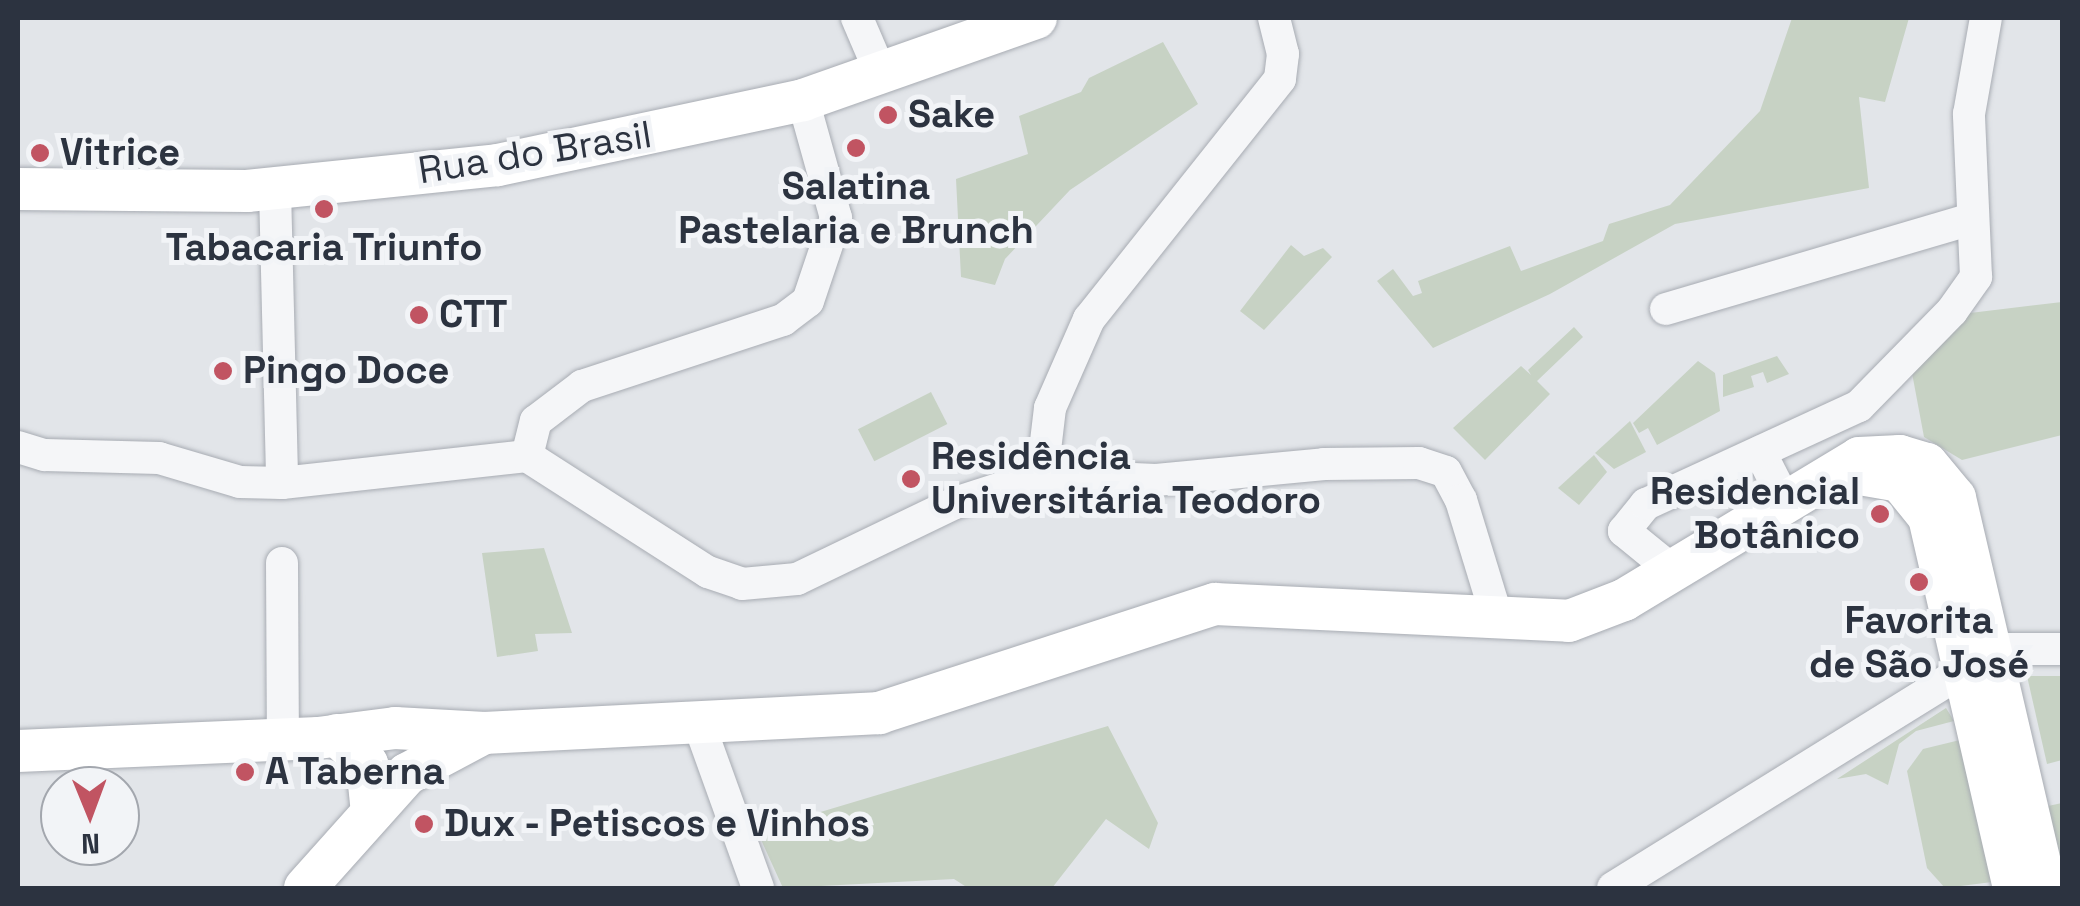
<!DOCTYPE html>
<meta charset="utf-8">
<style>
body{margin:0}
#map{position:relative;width:2080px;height:906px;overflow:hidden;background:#e2e5e9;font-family:"Space Grotesk",sans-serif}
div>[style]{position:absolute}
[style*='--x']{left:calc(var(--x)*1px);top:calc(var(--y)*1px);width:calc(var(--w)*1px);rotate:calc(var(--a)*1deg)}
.green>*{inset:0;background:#c7d2c4;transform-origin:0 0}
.roads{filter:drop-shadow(0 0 2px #a8acb3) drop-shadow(0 0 2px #a8acb3)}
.minor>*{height:32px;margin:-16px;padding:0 16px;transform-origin:16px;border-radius:16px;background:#f5f6f8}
.major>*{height:42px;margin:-21px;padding:0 21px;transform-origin:21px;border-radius:21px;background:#fff}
.dots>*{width:28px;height:28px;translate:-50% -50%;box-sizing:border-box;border:5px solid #f2f4f7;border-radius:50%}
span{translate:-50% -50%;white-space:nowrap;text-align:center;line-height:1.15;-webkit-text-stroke:10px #f2f4f7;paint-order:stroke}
.poi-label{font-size:38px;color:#2c3340;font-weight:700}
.left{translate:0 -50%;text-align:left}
.right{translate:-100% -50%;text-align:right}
.street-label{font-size:38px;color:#2c3340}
.frame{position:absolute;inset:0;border:20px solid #2c3340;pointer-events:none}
.north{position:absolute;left:40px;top:766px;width:100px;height:100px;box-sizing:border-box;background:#f2f4f7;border:2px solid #a3a7ae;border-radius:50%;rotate:179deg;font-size:28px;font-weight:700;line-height:40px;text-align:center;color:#2c3340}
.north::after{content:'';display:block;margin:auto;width:35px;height:45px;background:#c15462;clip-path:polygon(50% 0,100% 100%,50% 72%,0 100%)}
</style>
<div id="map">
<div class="green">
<i style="clip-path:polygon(1792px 18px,1909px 18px,1885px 102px,1859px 97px,1869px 188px,1675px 224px,1550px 294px,1433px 348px,1377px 281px,1393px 269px,1413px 296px,1422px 293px,1418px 281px,1510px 246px,1521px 271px,1603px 241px,1609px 224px,1670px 205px,1760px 111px)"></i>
<i style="clip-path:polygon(1163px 42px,1198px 104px,1070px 190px,1005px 259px,995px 285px,961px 277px,956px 179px,1028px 154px,1019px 116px,1081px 92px,1089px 78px)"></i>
<i style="clip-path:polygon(1291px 245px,1304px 256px,1323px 248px,1332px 257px,1264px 330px,1240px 311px)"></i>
<i style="clip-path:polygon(2062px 302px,2062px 435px,1962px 460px,1924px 437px,1912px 373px,1970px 313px)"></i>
<i style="clip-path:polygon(1574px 327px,1583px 337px,1537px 381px,1550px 394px,1485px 460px,1453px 428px,1521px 366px,1531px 375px,1528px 370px)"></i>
<i style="clip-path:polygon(1777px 356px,1789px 374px,1767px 383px,1763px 372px,1751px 376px,1754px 387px,1723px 397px,1723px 375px)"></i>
<i style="clip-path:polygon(1698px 361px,1715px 373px,1720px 411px,1657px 445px,1648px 428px,1639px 433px,1633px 423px)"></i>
<i style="left:931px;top:392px;width:36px;height:82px;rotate:63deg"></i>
<i style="clip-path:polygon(1630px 421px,1646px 452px,1614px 469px,1595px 453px)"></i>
<i style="clip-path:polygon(1594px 455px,1607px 472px,1579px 505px,1558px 488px)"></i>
<i style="clip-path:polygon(544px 548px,572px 633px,535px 634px,538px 651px,497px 657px,482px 553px)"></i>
<i style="clip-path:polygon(2027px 676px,2062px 676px,2062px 760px,2047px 764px)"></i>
<i style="clip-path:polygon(1946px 708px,1954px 721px,1916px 731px,1899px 744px,1888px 785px,1866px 774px,1837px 779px)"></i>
<i style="clip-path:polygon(1108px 726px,1158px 823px,1149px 849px,1106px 819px,1052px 888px,968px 888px,954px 879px,783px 888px,757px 831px)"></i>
<i style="clip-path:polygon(1960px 740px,1992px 882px,1945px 888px,1927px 868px,1907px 771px,1923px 749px)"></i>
<i style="clip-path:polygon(2062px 803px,2062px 872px,2048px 806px)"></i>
</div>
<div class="roads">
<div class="minor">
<i style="--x:857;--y:18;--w:61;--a:66.8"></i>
<i style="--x:1274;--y:18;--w:37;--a:76"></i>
<i style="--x:1283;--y:54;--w:25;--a:97"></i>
<i style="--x:1280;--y:79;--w:307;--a:128.5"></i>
<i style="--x:1089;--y:319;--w:97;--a:113.7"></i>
<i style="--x:1050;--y:408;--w:67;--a:96.8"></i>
<i style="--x:1042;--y:475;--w:114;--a:2.5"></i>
<i style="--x:1156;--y:480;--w:169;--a:-5.4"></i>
<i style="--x:1324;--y:464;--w:95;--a:-0.6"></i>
<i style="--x:1419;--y:463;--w:28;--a:18"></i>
<i style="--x:1446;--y:472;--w:32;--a:62"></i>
<i style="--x:1461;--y:500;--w:127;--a:73"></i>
<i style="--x:275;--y:189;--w:294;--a:88.6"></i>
<i style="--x:1666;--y:309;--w:319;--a:-16.4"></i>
<i style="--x:18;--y:447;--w:28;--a:17"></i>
<i style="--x:45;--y:455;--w:114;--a:1.5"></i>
<i style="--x:159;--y:458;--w:84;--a:16.5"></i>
<i style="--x:240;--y:482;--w:42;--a:1.4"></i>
<i style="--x:282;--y:483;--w:246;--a:-6.3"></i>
<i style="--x:527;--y:456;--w:215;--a:32.7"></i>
<i style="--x:708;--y:572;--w:36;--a:19"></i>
<i style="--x:742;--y:584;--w:55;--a:-5.2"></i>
<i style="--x:797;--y:579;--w:175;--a:-25.7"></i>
<i style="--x:955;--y:503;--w:91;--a:-17.8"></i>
<i style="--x:1760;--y:452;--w:53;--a:62.9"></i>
<i style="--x:527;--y:456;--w:36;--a:-76"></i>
<i style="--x:536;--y:421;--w:58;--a:-37.3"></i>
<i style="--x:582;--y:386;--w:212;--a:-18.2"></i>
<i style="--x:783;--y:320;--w:31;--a:-37"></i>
<i style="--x:808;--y:301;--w:88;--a:-71.4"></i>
<i style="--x:836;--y:218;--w:123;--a:-105.6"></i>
<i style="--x:282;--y:563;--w:176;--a:89.7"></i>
<i style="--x:1672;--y:570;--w:62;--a:-140.9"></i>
<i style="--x:1624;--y:531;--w:35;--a:-51"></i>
<i style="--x:1646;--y:504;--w:234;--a:-24.7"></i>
<i style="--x:1859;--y:406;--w:133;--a:-45.6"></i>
<i style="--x:1952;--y:311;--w:42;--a:-54.8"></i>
<i style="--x:1976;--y:277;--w:163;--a:-92.5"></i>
<i style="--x:1969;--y:114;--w:97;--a:-80"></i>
<i style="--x:1992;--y:649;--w:70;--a:0"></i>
<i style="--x:699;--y:724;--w:174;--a:70.2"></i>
<i style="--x:1613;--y:888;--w:413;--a:-31.8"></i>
</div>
<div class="major">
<i style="--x:18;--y:189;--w:229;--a:0.5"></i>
<i style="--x:247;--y:191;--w:252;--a:-5.9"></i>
<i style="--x:498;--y:165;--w:312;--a:-12"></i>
<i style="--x:803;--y:100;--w:247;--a:-19.4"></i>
<i style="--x:1860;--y:474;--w:41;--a:9.9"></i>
<i style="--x:1900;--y:481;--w:46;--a:51.1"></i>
<i style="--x:1929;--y:517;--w:381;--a:77.1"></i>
<i style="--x:337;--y:735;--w:42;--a:44"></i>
<i style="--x:367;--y:764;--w:49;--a:84.2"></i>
<i style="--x:18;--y:751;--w:300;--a:-2.5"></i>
<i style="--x:318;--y:738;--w:78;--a:-7.4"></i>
<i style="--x:395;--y:728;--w:90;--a:3.2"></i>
<i style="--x:485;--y:733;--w:395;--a:-2.9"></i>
<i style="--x:879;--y:713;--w:353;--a:-18"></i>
<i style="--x:1215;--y:604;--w:354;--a:2.7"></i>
<i style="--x:1569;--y:621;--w:59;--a:-20.9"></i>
<i style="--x:1624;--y:600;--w:275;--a:-31.1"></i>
<i style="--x:1859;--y:458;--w:41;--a:-2.8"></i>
<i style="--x:1900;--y:456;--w:28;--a:17"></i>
<i style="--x:1927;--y:464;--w:44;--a:50.5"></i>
<i style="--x:1955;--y:498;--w:400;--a:76.9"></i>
<i style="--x:305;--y:888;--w:153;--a:-48.2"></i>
<i style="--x:407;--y:774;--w:83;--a:-28.1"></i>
</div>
</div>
<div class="dots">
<i style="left:888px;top:115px;background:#c15462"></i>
<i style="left:856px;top:148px;background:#c15462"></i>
<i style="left:40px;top:153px;background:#c15462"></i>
<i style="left:324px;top:209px;background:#c15462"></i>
<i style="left:419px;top:315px;background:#c15462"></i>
<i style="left:223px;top:371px;background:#c15462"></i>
<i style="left:911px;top:479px;background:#c15462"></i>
<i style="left:1880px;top:514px;background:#c15462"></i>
<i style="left:1919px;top:582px;background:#c15462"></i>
<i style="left:245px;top:772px;background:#c15462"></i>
<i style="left:424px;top:824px;background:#c15462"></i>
</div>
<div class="poi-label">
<span class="left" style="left:908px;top:115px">Sake</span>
<span class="left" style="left:60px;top:153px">Vitrice</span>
<span style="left:856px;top:209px">Salatina<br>Pastelaria e Brunch</span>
<span style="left:324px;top:248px">Tabacaria Triunfo</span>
<span class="left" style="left:439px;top:315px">CTT</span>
<span class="left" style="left:243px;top:371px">Pingo Doce</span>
<span class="left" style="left:931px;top:479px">Residência<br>Universitária Teodoro</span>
<span class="right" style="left:1860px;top:514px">Residencial<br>Botânico</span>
<span style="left:1919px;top:643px">Favorita<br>de São José</span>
<span class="left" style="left:265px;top:772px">A Taberna</span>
<span class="left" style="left:444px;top:824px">Dux - Petiscos e Vinhos</span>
</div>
<div class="street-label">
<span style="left:535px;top:153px;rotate:-9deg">Rua do Brasil</span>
</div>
<div class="frame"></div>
<div class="north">N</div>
</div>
